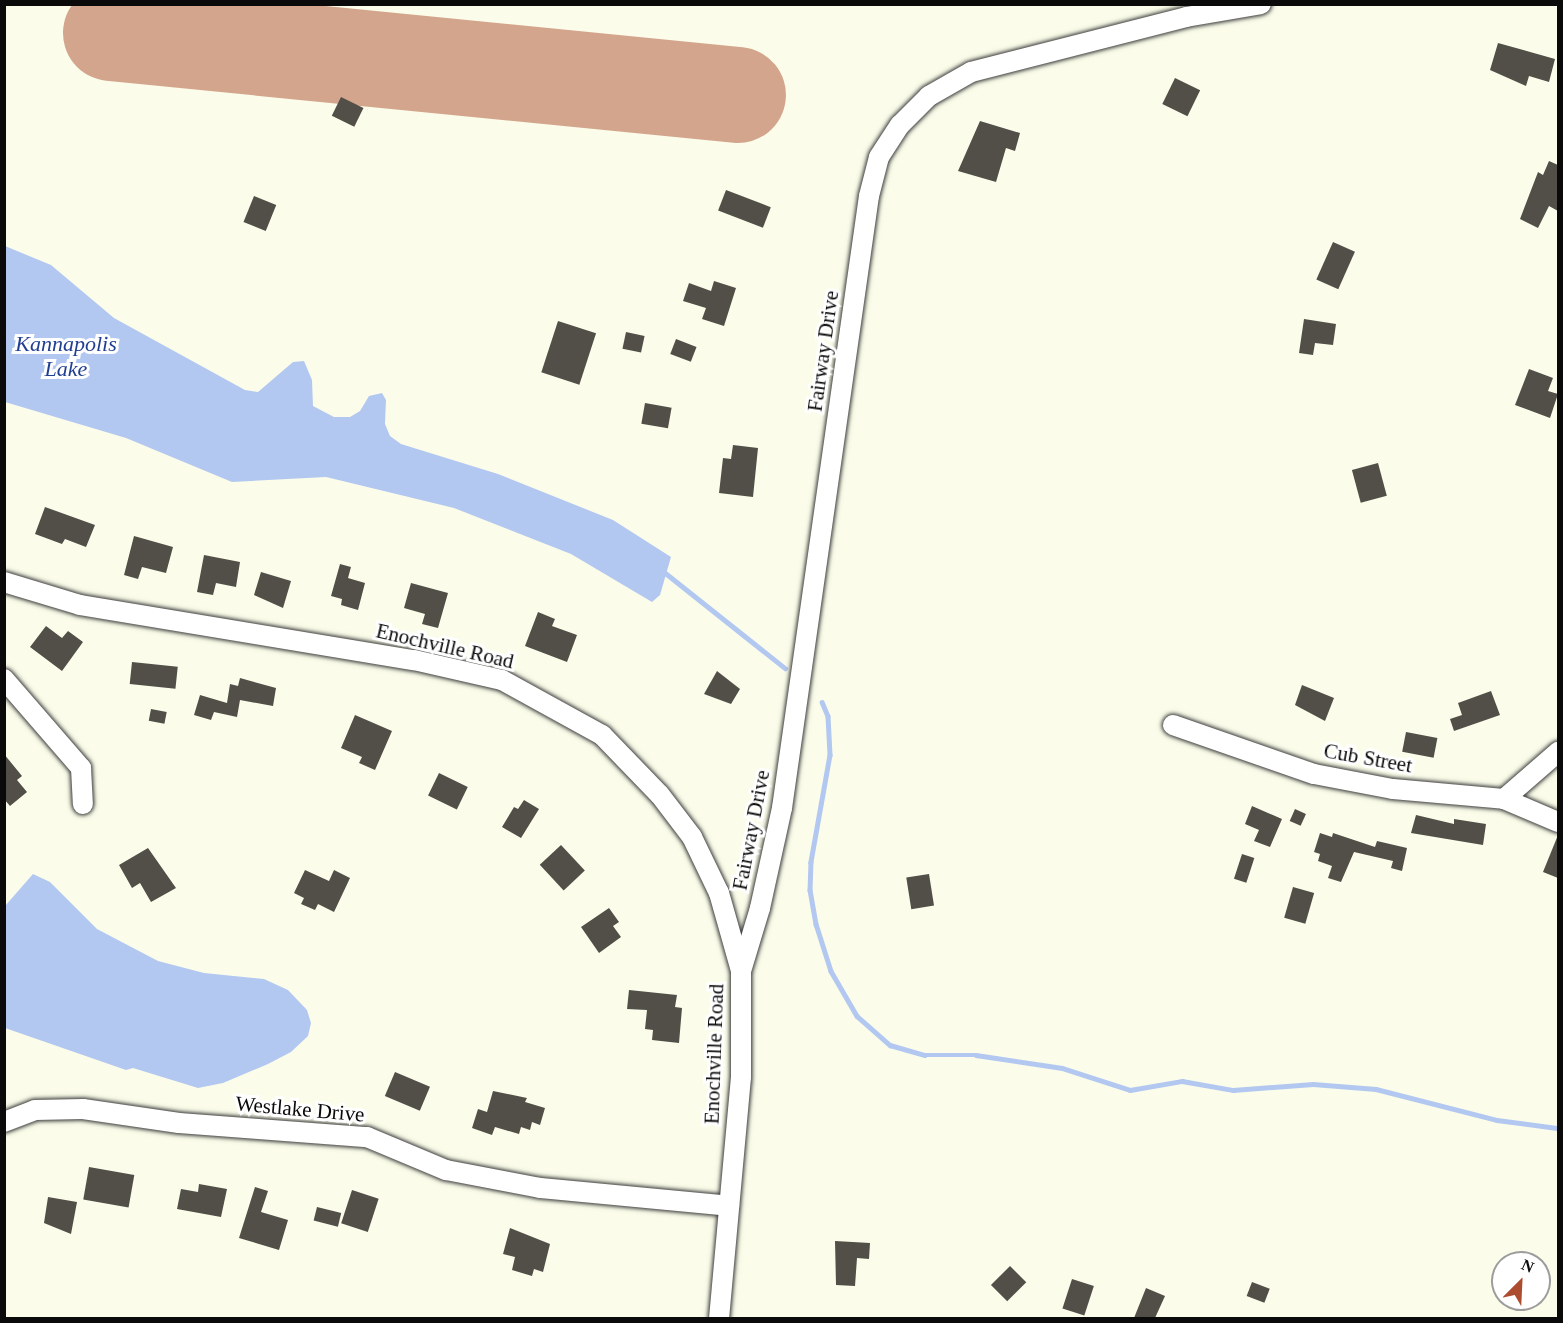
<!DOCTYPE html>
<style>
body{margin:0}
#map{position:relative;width:1563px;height:1323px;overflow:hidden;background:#fbfdea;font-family:"Times New Roman",serif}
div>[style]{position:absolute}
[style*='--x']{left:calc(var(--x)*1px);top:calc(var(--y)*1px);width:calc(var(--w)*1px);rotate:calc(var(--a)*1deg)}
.water>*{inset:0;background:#b3c8f0}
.stream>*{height:4.5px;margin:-2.25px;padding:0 2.25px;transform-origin:2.25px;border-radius:2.25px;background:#b3c8f0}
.runway>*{height:96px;margin:-48px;padding:0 48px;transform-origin:48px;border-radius:48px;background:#d4a58d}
.building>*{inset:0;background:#524f48;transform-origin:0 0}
.roads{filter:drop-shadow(0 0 2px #3d3d3d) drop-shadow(0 0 2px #3d3d3d)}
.minor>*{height:20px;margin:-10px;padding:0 10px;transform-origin:10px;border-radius:10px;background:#fff}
span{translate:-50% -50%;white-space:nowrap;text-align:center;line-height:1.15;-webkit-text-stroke:6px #fff;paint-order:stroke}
.street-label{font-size:21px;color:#0a0a0a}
.water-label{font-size:22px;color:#203f90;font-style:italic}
.frame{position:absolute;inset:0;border:6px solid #0a0a0a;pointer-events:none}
.north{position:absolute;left:1491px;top:1251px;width:60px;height:60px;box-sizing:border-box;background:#fff;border:2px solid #9d9d9d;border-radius:50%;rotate:24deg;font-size:16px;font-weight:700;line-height:24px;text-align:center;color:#0a0a0a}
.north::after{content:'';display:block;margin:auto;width:21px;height:27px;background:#ad4d30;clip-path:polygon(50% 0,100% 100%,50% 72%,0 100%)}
</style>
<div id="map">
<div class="water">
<i style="clip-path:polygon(5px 246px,51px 265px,114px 318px,245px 390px,258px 392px,293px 362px,304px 361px,312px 380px,313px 406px,334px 417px,350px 417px,360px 411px,369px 396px,382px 393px,386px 400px,385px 424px,390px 436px,401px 444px,498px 474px,613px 520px,671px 557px,660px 595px,652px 602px,571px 554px,454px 508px,326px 477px,232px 482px,126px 438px,5px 402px)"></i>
<i style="clip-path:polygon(33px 874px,50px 882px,97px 929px,158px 961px,204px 973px,264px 979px,288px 990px,307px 1010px,311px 1023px,308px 1036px,291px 1052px,268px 1064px,223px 1083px,198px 1088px,133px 1068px,126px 1070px,5px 1028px,5px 906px)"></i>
</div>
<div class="stream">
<i style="--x:663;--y:571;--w:156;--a:38.5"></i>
<i style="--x:822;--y:702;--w:15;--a:67"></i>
<i style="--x:828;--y:716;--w:39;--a:87"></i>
<i style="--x:830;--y:755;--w:109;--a:100.1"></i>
<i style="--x:811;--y:862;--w:28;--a:92"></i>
<i style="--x:810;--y:890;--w:35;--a:80"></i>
<i style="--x:816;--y:924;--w:49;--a:72.3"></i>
<i style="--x:831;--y:971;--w:52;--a:60"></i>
<i style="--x:857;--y:1016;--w:44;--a:41.3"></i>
<i style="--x:890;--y:1045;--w:36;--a:16"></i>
<i style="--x:925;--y:1055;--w:51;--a:0"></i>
<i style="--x:976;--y:1055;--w:87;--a:8.6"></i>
<i style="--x:1062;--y:1068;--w:71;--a:17.9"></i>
<i style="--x:1130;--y:1090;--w:53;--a:-9.8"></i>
<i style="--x:1182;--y:1081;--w:52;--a:10"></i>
<i style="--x:1233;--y:1090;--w:80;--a:-4.3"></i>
<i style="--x:1313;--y:1084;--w:63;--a:4.5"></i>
<i style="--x:1376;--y:1089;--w:125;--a:14.4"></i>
<i style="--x:1497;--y:1120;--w:62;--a:7.5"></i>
</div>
<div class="runway">
<i style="--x:111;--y:33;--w:630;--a:5.65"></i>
</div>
<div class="building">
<i style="clip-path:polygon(1498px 43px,1555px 59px,1549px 82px,1529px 76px,1526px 86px,1490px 70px)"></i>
<i style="left:1175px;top:78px;width:28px;height:29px;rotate:26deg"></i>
<i style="left:341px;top:97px;width:25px;height:21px;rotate:26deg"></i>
<i style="clip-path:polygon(980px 121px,1020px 133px,1015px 151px,1006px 148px,996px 182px,958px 171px)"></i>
<i style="clip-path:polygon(1549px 161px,1558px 165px,1558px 211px,1549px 206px,1538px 228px,1520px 219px,1538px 172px,1543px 175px)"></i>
<i style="left:726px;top:190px;width:48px;height:22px;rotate:21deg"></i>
<i style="left:254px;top:196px;width:24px;height:28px;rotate:22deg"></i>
<i style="left:1333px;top:242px;width:24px;height:41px;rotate:24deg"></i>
<i style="clip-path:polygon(714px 281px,736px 288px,724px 326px,702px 319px,706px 308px,683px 301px,689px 283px,711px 291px)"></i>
<i style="clip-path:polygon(1304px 319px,1336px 324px,1333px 345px,1315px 343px,1313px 355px,1299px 353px)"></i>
<i style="left:558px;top:321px;width:40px;height:54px;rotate:18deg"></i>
<i style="left:626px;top:332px;width:19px;height:17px;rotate:12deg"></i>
<i style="left:676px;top:339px;width:22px;height:16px;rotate:21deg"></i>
<i style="clip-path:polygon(1529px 369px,1553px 378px,1548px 391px,1558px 394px,1550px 418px,1515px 405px)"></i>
<i style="left:645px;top:403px;width:27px;height:21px;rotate:10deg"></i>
<i style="clip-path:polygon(733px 445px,758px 448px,753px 497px,719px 493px,723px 458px,731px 459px)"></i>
<i style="left:1378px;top:463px;width:34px;height:27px;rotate:75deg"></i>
<i style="clip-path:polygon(45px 507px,95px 525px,86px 547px,65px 539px,62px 544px,35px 534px)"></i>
<i style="clip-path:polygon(134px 536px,173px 547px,166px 573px,142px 567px,138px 579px,124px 575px)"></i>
<i style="clip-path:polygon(204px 555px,240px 562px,236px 587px,216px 583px,213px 595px,197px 592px)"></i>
<i style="clip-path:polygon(340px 564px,351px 567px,348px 578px,365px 583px,358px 610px,341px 605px,342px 599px,331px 596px)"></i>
<i style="clip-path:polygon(261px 572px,291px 581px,283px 608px,254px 595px)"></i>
<i style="clip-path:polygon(411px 583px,448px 593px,438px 628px,422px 624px,425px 614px,404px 608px)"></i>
<i style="clip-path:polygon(538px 612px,555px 619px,552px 626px,577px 635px,567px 662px,525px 646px)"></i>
<i style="clip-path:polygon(46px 626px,62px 638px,68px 631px,83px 642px,62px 671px,30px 647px)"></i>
<i style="left:132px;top:662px;width:46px;height:22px;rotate:6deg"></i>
<i style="clip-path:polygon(717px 671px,740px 689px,731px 704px,704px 694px)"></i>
<i style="clip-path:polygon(240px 678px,276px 688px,273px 706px,240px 700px,237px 717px,214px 712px,211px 720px,194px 715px,200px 695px,227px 703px,230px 684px,238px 686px)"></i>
<i style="clip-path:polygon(1302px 685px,1334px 698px,1325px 721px,1295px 705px)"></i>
<i style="clip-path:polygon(1491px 691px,1500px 715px,1454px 731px,1450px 719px,1462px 715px,1458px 703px)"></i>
<i style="left:151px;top:709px;width:16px;height:12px;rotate:11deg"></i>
<i style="clip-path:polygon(355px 715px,392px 731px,375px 770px,359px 763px,362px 757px,341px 748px)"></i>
<i style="left:1406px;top:732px;width:32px;height:20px;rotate:11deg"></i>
<i style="clip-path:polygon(4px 754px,22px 776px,17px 780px,27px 792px,10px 806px,4px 799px)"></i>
<i style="left:439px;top:773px;width:32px;height:25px;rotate:26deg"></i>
<i style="clip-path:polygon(524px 800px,539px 809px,521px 838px,502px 827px,514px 807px,518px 809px)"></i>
<i style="clip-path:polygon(1252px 806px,1282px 819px,1270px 847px,1254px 841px,1259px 830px,1245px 824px)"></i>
<i style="left:1295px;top:809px;width:12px;height:13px;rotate:24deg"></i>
<i style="clip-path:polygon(1416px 815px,1454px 824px,1454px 819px,1486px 824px,1483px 845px,1411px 833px)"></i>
<i style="clip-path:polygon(1320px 833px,1332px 837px,1333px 833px,1375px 847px,1377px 841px,1407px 848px,1402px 871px,1391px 868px,1393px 861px,1354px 852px,1341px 882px,1328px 878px,1332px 866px,1318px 861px,1320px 854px,1314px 852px)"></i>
<i style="clip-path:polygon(1558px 835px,1558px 878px,1543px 872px)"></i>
<i style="left:561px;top:845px;width:35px;height:29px;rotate:47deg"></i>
<i style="clip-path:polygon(148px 848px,176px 888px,151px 902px,140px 883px,132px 888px,119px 865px)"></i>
<i style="left:1242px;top:854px;width:13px;height:26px;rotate:18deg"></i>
<i style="clip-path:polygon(305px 870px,329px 881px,334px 870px,350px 878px,334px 912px,318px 904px,315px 910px,301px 904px,304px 898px,294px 893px)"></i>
<i style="left:929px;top:874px;width:32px;height:23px;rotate:81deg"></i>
<i style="left:1293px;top:887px;width:22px;height:32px;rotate:16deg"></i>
<i style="clip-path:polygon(609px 908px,619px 922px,613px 926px,621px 937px,599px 953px,581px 927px)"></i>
<i style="clip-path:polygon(629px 990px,677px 995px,675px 1007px,682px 1008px,679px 1043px,652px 1040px,653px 1030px,645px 1029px,647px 1010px,627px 1009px)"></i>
<i style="left:395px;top:1072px;width:38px;height:26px;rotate:23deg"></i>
<i style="clip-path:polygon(493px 1091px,527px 1098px,525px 1102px,545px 1108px,540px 1125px,532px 1122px,530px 1130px,521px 1127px,519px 1134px,495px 1127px,492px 1135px,472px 1128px,478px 1109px,487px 1112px)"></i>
<i style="left:89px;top:1167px;width:46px;height:33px;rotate:10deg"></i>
<i style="clip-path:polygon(199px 1184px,227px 1189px,221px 1217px,177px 1209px,181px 1189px,198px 1192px)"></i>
<i style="clip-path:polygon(255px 1187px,268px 1191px,261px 1212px,288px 1220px,279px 1250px,239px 1238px)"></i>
<i style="left:352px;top:1190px;width:28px;height:35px;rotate:18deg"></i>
<i style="clip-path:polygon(48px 1197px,77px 1202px,71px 1234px,44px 1223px)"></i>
<i style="left:317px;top:1207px;width:25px;height:14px;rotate:14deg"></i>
<i style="clip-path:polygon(510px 1228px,550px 1244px,543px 1272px,534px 1269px,532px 1276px,512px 1270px,515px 1257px,503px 1254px)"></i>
<i style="clip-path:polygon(835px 1241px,870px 1243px,869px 1259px,857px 1258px,855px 1286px,836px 1285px)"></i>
<i style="left:1010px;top:1266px;width:23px;height:27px;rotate:45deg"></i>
<i style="left:1072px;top:1279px;width:23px;height:31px;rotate:18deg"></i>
<i style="left:1252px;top:1282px;width:19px;height:15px;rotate:21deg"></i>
<i style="clip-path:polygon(1146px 1288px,1165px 1296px,1155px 1318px,1134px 1318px)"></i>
</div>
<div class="roads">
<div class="minor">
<i style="--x:4;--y:582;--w:79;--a:16.8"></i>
<i style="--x:80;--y:605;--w:338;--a:9.4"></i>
<i style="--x:414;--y:660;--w:90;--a:12.8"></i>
<i style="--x:502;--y:680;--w:114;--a:28.8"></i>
<i style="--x:602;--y:735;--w:83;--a:46"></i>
<i style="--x:660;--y:795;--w:53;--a:52.7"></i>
<i style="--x:692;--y:837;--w:62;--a:64.3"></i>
<i style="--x:719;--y:893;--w:81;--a:74.2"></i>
<i style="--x:741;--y:971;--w:106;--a:90"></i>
<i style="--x:741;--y:1077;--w:242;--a:95.2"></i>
<i style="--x:4;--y:679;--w:118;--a:49.1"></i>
<i style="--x:81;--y:768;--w:36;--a:87"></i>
<i style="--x:1173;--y:725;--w:149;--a:19.2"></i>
<i style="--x:1314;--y:774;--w:80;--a:10.8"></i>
<i style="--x:1393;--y:789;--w:111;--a:5.1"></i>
<i style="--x:1504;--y:799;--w:59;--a:23.1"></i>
<i style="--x:1504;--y:799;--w:72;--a:-41"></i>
<i style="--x:741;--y:971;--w:66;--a:-73.2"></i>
<i style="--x:760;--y:908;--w:102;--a:-77.6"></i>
<i style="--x:782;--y:808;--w:618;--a:-81.91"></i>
<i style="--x:869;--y:196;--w:40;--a:-75.6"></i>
<i style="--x:879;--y:157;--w:38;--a:-57"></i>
<i style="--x:900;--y:125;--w:41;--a:-45"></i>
<i style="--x:929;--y:96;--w:48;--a:-29.7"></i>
<i style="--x:971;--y:72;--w:222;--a:-14.3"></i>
<i style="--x:1186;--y:17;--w:76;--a:-9.8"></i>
<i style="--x:4;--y:1122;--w:33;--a:-21"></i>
<i style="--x:35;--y:1110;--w:48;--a:-1.2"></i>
<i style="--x:83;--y:1109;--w:97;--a:8.3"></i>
<i style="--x:179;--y:1123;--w:189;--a:4.3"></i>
<i style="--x:367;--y:1137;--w:86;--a:22.7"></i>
<i style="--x:446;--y:1170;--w:96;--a:10.8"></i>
<i style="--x:540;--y:1188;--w:190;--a:5.4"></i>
</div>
</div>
<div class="street-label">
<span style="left:823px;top:351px;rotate:-82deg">Fairway Drive</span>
<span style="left:445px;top:646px;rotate:13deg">Enochville Road</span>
<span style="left:1368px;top:758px;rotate:10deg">Cub Street</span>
<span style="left:751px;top:830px;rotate:-79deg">Fairway Drive</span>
<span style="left:714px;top:1054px;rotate:-88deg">Enochville Road</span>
<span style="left:300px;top:1109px;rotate:5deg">Westlake Drive</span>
</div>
<div class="water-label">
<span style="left:66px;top:356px">Kannapolis<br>Lake</span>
</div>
<div class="frame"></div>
<div class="north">N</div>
</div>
